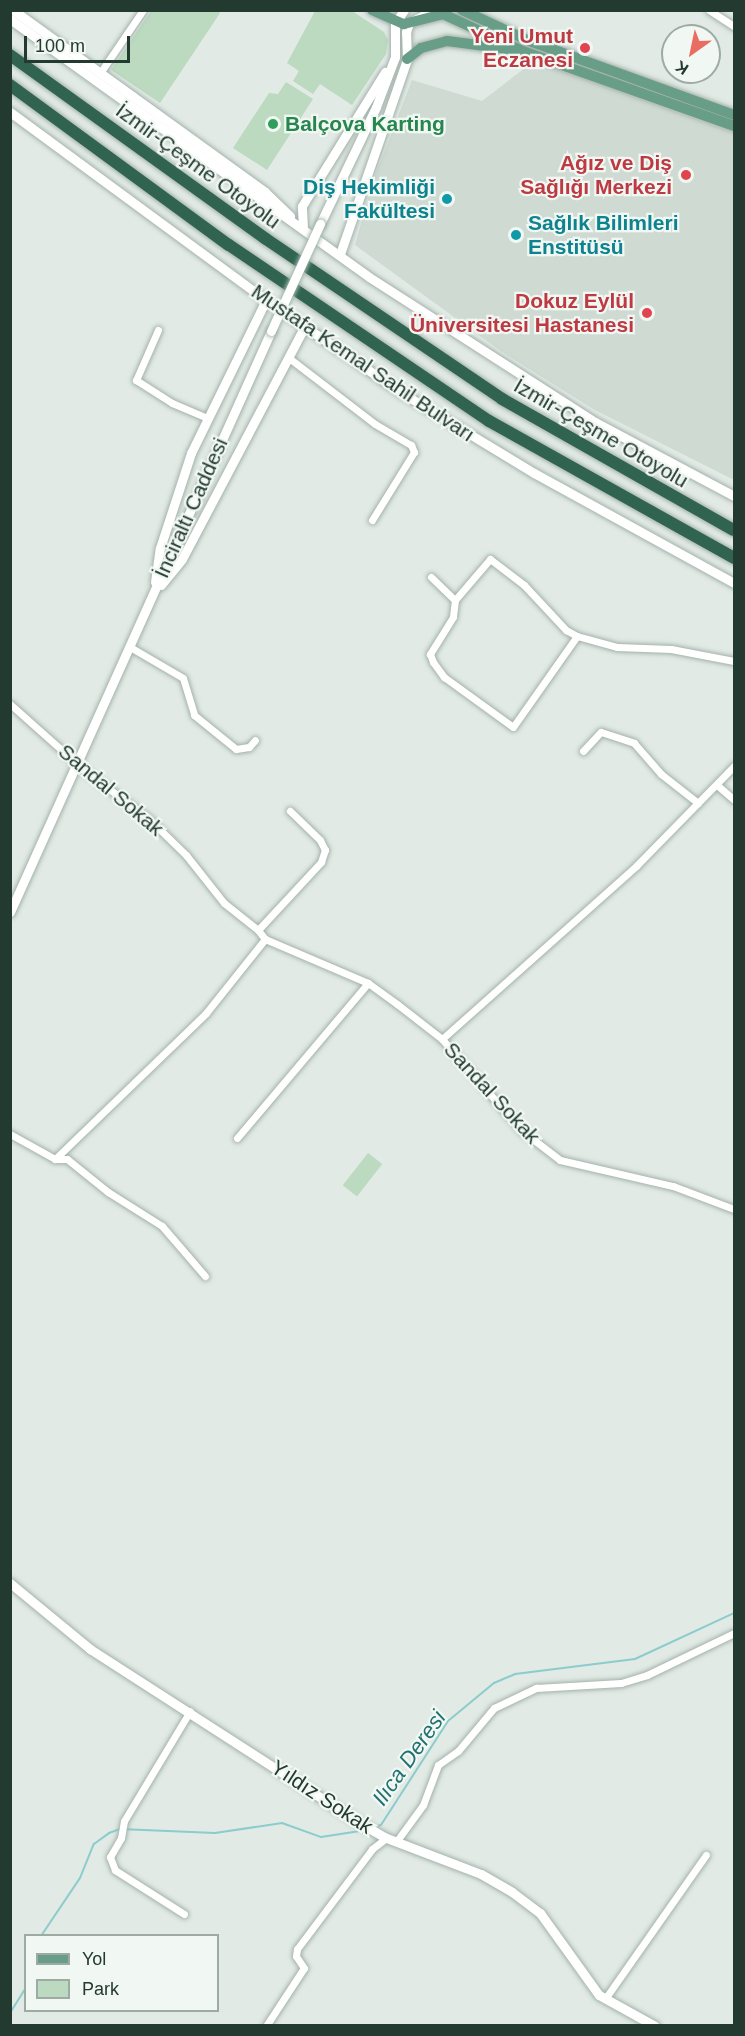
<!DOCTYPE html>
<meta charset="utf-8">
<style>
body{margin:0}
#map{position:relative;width:745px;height:2036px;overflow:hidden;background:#e1eae5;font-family:Arial,sans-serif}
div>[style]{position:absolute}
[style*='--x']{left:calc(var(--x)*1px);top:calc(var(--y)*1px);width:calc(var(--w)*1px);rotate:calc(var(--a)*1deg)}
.built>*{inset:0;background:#cfdad3}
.green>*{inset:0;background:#bbdabf;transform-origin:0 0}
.stream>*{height:2px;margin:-1px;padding:0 1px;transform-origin:1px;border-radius:1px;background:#8ccccc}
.roads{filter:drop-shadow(0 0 2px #a4b2ab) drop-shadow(0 0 2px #a4b2ab)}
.street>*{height:7px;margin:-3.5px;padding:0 3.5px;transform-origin:3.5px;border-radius:3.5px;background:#fff}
.secondary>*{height:9px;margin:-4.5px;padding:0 4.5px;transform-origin:4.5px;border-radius:4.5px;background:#fff}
.primary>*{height:10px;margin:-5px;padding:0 5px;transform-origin:5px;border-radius:5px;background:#689d87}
.highway>*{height:12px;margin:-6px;padding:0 6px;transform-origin:6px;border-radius:6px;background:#306451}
.bridges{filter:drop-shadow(0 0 2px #a0b5ab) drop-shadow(0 0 2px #a0b5ab)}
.secondary-bridge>*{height:9px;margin:-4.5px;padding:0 4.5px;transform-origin:4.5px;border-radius:4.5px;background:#fff}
.dots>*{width:16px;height:16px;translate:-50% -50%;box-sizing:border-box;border:3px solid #f1f7f3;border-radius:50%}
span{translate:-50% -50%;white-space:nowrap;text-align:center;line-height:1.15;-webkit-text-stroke:4.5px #f1f7f3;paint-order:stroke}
.health-label{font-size:21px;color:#be3a42;font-weight:700}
.right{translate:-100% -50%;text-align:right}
.leisure-label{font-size:21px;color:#27864d;font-weight:700}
.left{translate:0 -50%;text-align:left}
.street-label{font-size:21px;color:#223a30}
.culture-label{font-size:21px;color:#0d838f;font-weight:700}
.water-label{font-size:22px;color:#217172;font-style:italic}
.frame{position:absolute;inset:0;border:12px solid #223a30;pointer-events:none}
.legend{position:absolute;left:24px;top:1934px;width:195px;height:78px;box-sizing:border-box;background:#f1f7f3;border:2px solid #9eaba5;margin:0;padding:8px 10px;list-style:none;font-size:18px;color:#223a30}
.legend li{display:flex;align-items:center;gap:12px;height:30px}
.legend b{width:30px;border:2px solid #9eaba5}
.north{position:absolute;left:661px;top:24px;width:60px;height:60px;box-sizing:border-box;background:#f1f7f3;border:2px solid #9eaba5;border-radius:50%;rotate:213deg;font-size:16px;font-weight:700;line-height:24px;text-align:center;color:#223a30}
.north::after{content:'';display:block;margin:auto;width:21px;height:27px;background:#e96d60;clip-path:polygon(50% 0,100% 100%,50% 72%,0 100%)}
.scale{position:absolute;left:24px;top:36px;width:106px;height:27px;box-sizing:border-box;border:3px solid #223a30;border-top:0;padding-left:8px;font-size:18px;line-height:21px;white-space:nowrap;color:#223a30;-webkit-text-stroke:4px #f1f7f3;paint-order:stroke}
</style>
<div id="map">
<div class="built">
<i style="clip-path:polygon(534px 61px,734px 133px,734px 480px,593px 409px,502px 352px,355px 245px,372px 184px,412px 80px,482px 101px)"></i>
</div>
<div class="green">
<i style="clip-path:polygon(216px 10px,220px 13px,160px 103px,111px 70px,151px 11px)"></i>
<i style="clip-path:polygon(315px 11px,352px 11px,384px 32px,388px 40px,386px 54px,352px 105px,320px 84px,313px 94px,293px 81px,299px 71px,287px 63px)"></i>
<i style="clip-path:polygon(286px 82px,313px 99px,267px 170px,233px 148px,269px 93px,278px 94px)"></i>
<i style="left:368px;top:1153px;width:18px;height:41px;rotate:38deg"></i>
</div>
<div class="stream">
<i style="--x:374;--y:1827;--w:7;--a:-16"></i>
<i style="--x:381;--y:1825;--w:124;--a:-57.2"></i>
<i style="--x:448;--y:1721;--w:60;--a:-39.6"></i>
<i style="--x:494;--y:1683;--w:23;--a:-23"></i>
<i style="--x:515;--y:1674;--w:121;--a:-7.1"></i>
<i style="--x:635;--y:1659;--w:109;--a:-24.9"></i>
<i style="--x:41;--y:1936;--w:70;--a:-56.1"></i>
<i style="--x:80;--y:1878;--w:37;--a:-68"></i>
<i style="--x:94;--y:1844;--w:19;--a:-36"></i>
<i style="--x:109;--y:1833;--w:12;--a:-20"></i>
<i style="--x:120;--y:1829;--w:95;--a:2.4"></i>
<i style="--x:215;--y:1833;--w:68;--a:-8.5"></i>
<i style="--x:282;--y:1823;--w:41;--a:19.7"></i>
<i style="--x:321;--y:1837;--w:46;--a:-8.8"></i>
<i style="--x:10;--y:2013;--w:31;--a:-58"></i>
</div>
<div class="roads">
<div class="street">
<i style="--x:709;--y:10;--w:30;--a:33"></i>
<i style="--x:100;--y:73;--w:76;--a:-55.7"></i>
<i style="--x:158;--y:330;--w:55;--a:113.7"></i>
<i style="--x:136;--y:380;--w:43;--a:32.6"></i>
<i style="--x:172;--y:403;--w:38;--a:23"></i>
<i style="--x:289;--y:358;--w:108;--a:37.5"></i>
<i style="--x:375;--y:424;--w:42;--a:30.3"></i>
<i style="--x:411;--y:445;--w:8;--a:67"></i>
<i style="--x:414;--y:452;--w:80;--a:121.7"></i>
<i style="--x:431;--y:577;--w:33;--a:44"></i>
<i style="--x:455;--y:600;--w:17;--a:97"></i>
<i style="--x:453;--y:617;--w:44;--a:121.9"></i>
<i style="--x:430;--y:654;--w:9;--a:69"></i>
<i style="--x:433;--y:662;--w:19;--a:54"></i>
<i style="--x:444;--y:677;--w:85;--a:35.9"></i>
<i style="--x:513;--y:727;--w:111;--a:-54.9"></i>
<i style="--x:577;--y:636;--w:41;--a:15.4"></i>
<i style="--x:617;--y:647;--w:54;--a:2.1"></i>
<i style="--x:671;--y:649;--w:64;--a:10.8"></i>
<i style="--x:455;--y:600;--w:54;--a:-49.5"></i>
<i style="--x:490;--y:559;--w:43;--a:37.4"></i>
<i style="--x:524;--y:585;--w:62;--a:47"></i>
<i style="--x:566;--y:630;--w:13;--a:29"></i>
<i style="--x:130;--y:647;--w:61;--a:30.3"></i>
<i style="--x:183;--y:678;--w:39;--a:73"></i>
<i style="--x:194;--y:715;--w:54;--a:39"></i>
<i style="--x:236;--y:749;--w:13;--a:-9"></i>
<i style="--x:249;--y:747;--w:9;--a:-49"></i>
<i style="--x:10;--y:704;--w:99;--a:41.7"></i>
<i style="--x:84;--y:770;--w:81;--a:37"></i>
<i style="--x:149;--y:819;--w:52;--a:44.2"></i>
<i style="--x:186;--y:855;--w:61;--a:51.6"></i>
<i style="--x:224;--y:903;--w:43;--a:38.5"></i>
<i style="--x:583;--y:751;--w:26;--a:-47"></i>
<i style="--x:601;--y:732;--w:35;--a:18"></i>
<i style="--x:634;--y:743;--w:41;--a:48.9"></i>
<i style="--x:661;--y:774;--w:47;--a:38.1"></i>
<i style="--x:717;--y:785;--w:23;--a:41"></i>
<i style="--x:265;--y:939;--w:112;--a:23.1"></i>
<i style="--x:368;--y:983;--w:36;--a:36"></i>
<i style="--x:397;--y:1004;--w:57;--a:37.9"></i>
<i style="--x:442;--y:1039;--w:121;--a:49"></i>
<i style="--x:521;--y:1130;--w:49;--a:37.6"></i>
<i style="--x:560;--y:1160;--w:116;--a:13"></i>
<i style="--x:673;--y:1186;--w:65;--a:20.7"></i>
<i style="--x:442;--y:1039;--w:261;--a:-41.7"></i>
<i style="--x:637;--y:865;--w:139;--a:-45.6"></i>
<i style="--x:10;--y:1134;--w:51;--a:29.1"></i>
<i style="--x:55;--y:1159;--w:12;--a:0"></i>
<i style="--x:67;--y:1159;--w:53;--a:38.8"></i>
<i style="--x:108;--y:1192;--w:64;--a:32.2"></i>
<i style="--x:162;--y:1226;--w:66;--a:49.3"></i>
<i style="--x:237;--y:1138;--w:203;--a:-49.8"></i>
<i style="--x:55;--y:1159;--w:210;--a:-44"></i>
<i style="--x:206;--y:1013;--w:95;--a:-51.4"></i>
<i style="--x:265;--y:939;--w:11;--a:-128"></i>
<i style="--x:258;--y:930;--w:93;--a:-47.2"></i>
<i style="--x:321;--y:862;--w:13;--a:-72"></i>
<i style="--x:325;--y:850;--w:11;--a:-117"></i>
<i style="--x:320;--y:840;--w:42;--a:-136"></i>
<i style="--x:396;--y:1842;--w:46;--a:-53.9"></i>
<i style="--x:423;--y:1805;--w:43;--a:-69.4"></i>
<i style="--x:438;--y:1765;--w:24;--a:-35"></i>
<i style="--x:458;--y:1751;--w:56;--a:-50.1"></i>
<i style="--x:494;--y:1708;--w:47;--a:-25.5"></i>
<i style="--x:536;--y:1688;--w:85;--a:-3.4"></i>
<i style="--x:621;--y:1683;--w:27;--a:-17"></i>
<i style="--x:647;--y:1675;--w:97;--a:-25.8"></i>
<i style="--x:184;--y:1914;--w:82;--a:-147.5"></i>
<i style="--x:115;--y:1870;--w:14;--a:-111"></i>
<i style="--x:110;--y:1857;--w:22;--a:-60"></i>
<i style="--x:121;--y:1838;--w:17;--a:-80"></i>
<i style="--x:124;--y:1821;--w:128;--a:-59"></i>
<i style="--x:605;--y:1999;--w:176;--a:-55"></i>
<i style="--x:266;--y:2026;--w:69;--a:-56.8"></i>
<i style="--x:304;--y:1968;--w:14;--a:-124"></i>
<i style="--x:296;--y:1956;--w:7;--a:-82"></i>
<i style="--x:297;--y:1949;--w:125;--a:-53.1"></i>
<i style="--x:372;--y:1849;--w:18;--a:-38"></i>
</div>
<div class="secondary">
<i style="--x:13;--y:10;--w:311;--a:35.8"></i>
<i style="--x:265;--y:192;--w:35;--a:44"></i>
<i style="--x:10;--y:19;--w:442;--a:35.7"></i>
<i style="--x:369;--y:277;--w:269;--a:32.7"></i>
<i style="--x:595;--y:422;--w:157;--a:28"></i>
<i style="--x:10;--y:112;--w:318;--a:36.3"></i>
<i style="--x:266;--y:300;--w:165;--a:34.4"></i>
<i style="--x:402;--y:393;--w:154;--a:31.2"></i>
<i style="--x:534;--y:473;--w:228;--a:28.8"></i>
<i style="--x:320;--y:224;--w:130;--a:-64.4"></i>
<i style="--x:376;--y:107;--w:53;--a:-69.2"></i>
<i style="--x:395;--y:57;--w:34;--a:-90"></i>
<i style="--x:395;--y:23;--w:16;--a:-55"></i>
<i style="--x:303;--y:228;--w:22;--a:-93"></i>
<i style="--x:302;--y:206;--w:158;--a:-58.2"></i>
<i style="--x:340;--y:254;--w:206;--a:-71"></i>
<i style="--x:407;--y:59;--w:27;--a:-92"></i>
<i style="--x:406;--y:32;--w:9;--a:-72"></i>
<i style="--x:409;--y:23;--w:27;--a:-28"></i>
<i style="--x:155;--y:582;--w:34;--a:-82"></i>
<i style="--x:160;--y:548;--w:100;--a:-71.9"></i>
<i style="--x:191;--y:453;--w:170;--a:-63.9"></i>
<i style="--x:161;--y:585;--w:33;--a:-51"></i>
<i style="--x:182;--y:559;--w:261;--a:-62.2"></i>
<i style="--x:10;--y:912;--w:637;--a:-65.81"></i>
<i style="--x:10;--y:1583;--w:104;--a:39.5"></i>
<i style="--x:90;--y:1649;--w:321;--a:32.8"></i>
<i style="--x:360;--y:1823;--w:28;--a:30"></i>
<i style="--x:384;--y:1837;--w:104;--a:20.9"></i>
<i style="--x:481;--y:1874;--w:36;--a:30"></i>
<i style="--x:512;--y:1892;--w:35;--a:37"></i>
<i style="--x:540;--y:1913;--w:101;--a:54.3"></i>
<i style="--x:599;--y:1995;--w:64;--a:29"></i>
</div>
<div class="primary">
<i style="--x:372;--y:10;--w:35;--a:24"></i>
<i style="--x:404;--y:24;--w:40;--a:-14.4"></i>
<i style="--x:443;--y:14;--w:90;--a:24.9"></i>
<i style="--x:525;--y:52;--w:222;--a:19.5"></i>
<i style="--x:462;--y:10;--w:72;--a:24.8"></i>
<i style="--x:527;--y:40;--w:220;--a:19.9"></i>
<i style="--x:407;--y:59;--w:18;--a:-38"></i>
<i style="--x:421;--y:48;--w:27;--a:-15"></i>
<i style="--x:447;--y:41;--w:70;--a:7.4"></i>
</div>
<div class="highway">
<i style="--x:10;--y:55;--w:315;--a:35.7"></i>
<i style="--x:266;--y:239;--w:285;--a:34.1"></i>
<i style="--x:502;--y:399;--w:266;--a:29.5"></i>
<i style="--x:10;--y:85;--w:271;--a:36.2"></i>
<i style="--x:229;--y:245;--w:314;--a:34.1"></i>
<i style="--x:489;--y:421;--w:281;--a:29.2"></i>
</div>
</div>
<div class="bridges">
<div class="secondary-bridge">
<i style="--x:271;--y:331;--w:118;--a:-65.4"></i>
</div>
</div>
<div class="dots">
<i style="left:585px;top:48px;background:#e0444e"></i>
<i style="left:273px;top:124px;background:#2e9e5b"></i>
<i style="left:686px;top:175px;background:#e0444e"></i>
<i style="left:447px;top:199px;background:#0f9aa8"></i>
<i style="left:516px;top:235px;background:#0f9aa8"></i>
<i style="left:647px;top:313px;background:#e0444e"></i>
</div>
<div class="health-label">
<span class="right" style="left:573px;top:48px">Yeni Umut<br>Eczanesi</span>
<span class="right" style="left:672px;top:175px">Ağız ve Diş<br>Sağlığı Merkezi</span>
<span class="right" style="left:634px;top:313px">Dokuz Eylül<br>Üniversitesi Hastanesi</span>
</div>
<div class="leisure-label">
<span class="left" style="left:285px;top:124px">Balçova Karting</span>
</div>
<div class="street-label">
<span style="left:198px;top:166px;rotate:36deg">İzmir-Çeşme Otoyolu</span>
<span style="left:363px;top:363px;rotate:34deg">Mustafa Kemal Sahil Bulvarı</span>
<span style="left:601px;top:433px;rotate:30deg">İzmir-Çeşme Otoyolu</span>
<span style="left:191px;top:508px;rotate:-66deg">İnciraltı Caddesi</span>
<span style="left:111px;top:790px;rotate:40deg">Sandal Sokak</span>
<span style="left:492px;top:1093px;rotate:47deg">Sandal Sokak</span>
<span style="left:322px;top:1797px;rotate:33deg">Yıldız Sokak</span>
</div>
<div class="culture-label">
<span class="right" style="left:435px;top:199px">Diş Hekimliği<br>Fakültesi</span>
<span class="left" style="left:528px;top:235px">Sağlık Bilimleri<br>Enstitüsü</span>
</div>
<div class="water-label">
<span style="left:409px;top:1758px;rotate:-55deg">Ilıca Deresi</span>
</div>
<div class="frame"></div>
<ul class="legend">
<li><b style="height:8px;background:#689d87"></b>Yol</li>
<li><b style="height:16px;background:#bbdabf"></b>Park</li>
</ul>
<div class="north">K</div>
<div class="scale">100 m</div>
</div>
